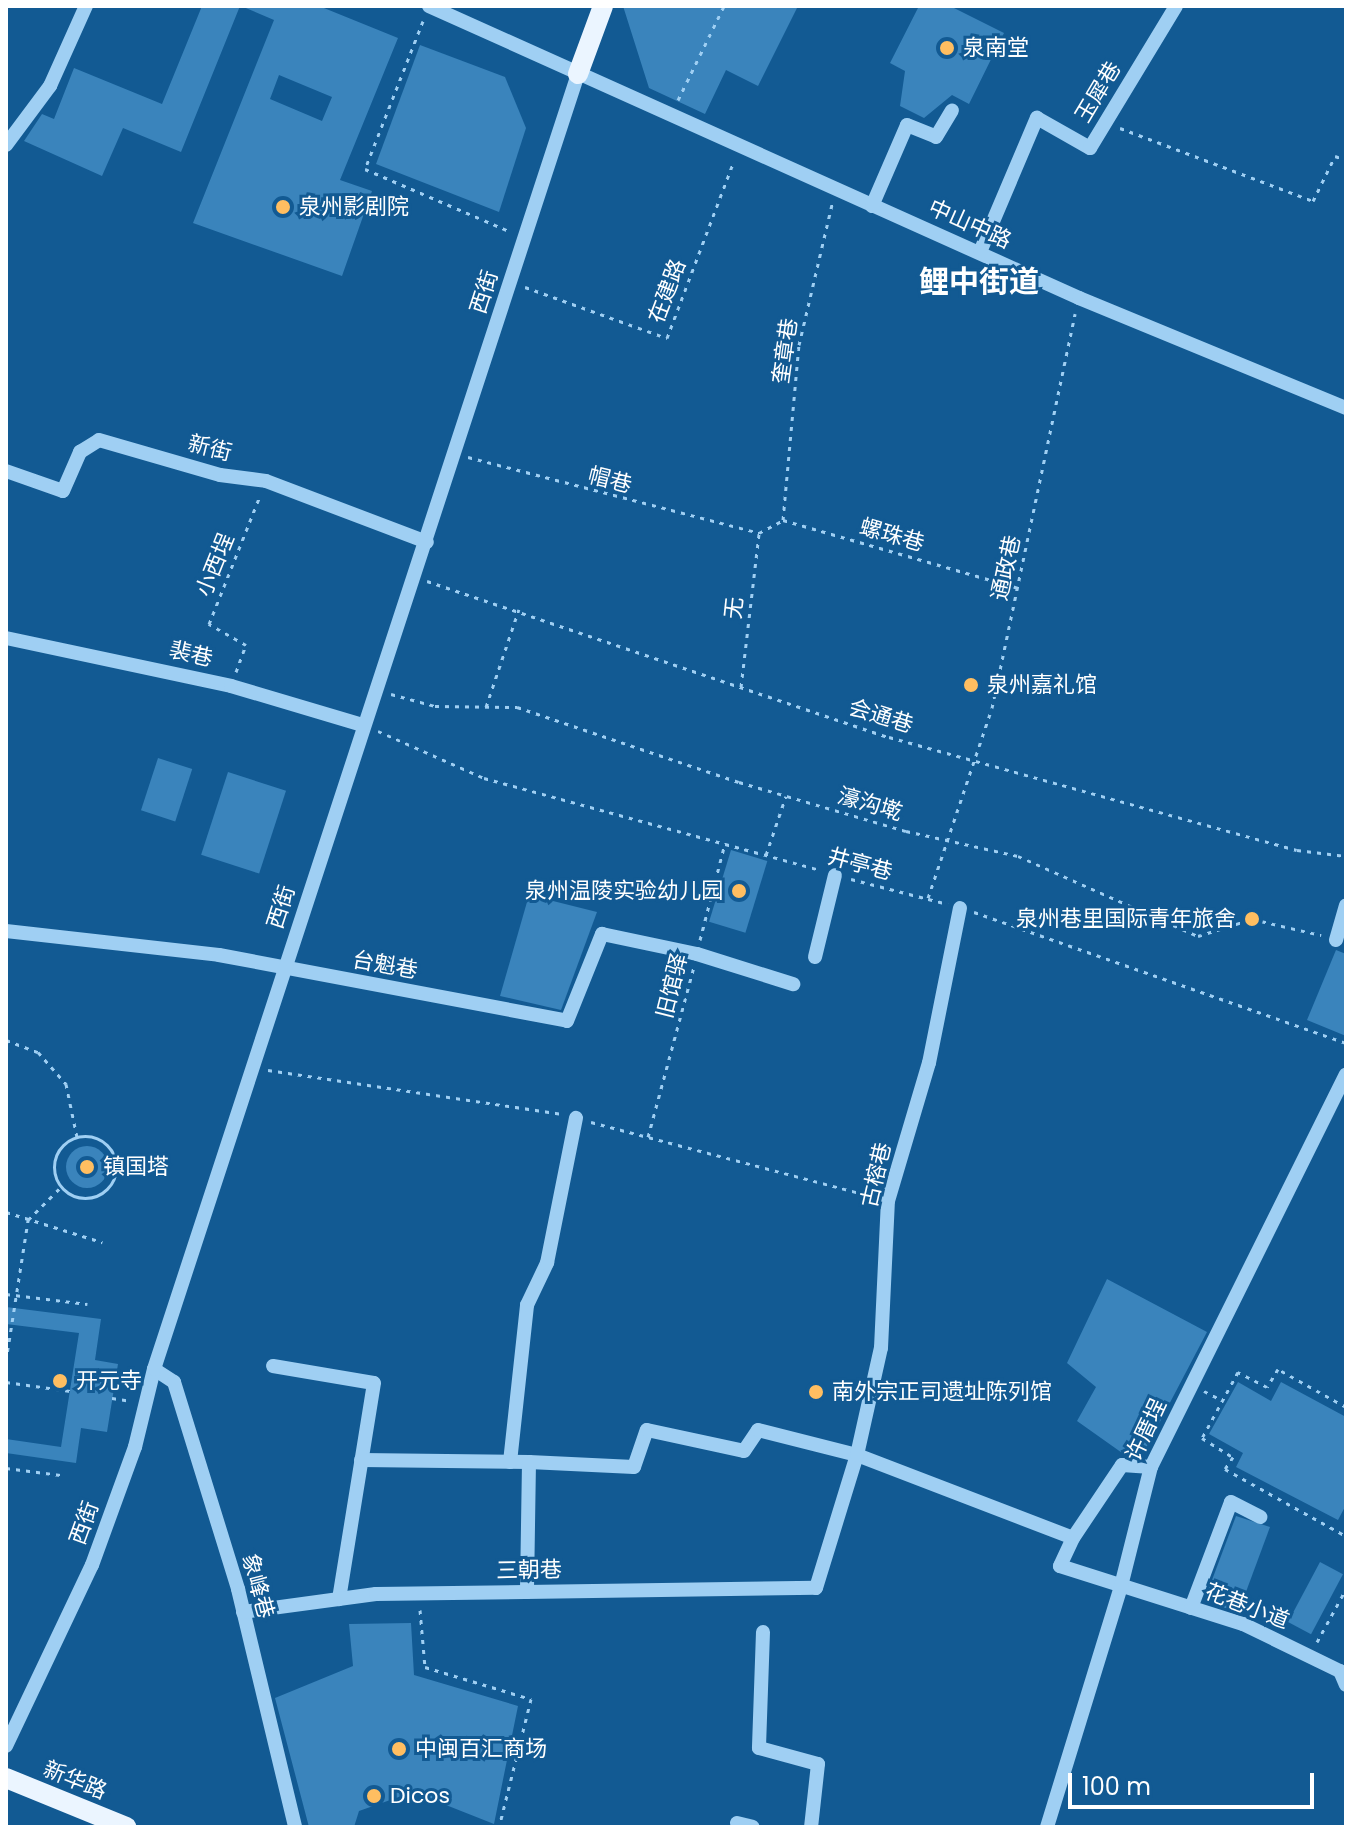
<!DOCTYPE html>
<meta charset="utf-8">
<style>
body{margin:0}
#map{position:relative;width:1352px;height:1833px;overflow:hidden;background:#125a93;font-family:Poppins,"Noto Sans SC",sans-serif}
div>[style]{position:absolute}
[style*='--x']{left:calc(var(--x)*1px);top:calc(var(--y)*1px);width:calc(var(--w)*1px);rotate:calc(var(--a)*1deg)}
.building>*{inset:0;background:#3a84bc;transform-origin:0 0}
.round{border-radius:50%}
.path>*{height:3px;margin-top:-1.5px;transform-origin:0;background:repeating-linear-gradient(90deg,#9fcff3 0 4px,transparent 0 10px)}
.path>.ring{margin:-1.5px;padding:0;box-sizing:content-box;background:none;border:3px solid #9fcff3;border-radius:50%}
.minor>*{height:14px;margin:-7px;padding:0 7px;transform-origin:7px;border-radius:7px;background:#9fcff3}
.major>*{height:20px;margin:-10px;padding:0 10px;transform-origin:10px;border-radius:10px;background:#ebf5ff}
.dots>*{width:22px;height:22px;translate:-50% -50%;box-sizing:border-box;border:4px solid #125a93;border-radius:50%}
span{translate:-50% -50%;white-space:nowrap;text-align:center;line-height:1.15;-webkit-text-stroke:6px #125a93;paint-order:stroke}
.poi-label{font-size:22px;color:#fff}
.left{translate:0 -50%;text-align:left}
.right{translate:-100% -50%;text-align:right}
.street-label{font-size:22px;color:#fff}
.district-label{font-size:30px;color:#fff;font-weight:700}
.frame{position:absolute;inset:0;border:8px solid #fff;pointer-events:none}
.scale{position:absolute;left:1068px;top:1773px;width:246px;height:36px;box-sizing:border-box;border:4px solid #fff;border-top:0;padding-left:10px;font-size:24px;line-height:28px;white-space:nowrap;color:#fff;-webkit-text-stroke:6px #125a93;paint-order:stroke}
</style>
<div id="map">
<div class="building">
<i style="clip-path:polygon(202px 6px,240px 6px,181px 152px,123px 128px,102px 176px,24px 141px,42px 114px,54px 119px,74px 68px,162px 104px)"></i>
<i style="clip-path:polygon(evenodd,241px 6px,319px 6px,398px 38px,340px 180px,372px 191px,342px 276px,193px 223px,274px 20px,241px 6px,279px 75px,332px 97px,322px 121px,270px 99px,279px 75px)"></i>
<i style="clip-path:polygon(623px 6px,798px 6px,758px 86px,726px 70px,705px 114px,649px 88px)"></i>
<i style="clip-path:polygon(919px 6px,950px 6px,1004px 33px,969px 104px,952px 95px,924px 118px,900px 106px,905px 71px,890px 63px)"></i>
<i style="clip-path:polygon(420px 45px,505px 77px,526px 128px,499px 212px,376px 164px)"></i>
<i style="left:158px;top:758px;width:36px;height:55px;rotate:18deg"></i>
<i style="left:228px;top:772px;width:61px;height:87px;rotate:18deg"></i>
<i style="left:731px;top:850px;width:38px;height:75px;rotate:17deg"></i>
<i style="clip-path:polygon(529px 895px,597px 912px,561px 1010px,500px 996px)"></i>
<i style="clip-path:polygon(1336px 950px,1346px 954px,1346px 1036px,1307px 1020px)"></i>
<i class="round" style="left:66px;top:1146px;width:42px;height:42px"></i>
<i style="clip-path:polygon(1107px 1279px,1207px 1332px,1142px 1456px,1125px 1455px,1077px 1421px,1096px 1387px,1067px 1363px)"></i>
<i style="clip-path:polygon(6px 1307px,101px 1319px,95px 1360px,118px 1364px,107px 1432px,81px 1428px,76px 1463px,6px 1453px,6px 1439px,61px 1447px,79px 1333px,6px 1324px)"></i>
<i style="clip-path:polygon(1238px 1382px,1271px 1401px,1281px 1382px,1346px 1417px,1346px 1505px,1338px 1520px,1236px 1467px,1243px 1453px,1209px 1434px)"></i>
<i style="clip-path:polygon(1236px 1516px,1270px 1527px,1240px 1608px,1225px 1608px,1206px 1596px)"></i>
<i style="left:1320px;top:1562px;width:26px;height:68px;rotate:28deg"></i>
<i style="clip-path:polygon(411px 1623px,414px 1675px,518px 1706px,494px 1824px,413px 1792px,359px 1811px,354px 1827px,309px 1827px,275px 1698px,353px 1666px,349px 1624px)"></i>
</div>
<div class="path">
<i style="--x:423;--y:21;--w:159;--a:111.4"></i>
<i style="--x:365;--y:169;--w:157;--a:23.3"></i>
<i style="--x:678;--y:100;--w:105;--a:-63.9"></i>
<i style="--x:1120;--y:128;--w:206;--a:20.7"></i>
<i style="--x:1313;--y:201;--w:50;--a:-63.9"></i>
<i style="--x:1335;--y:156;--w:12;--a:20"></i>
<i style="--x:525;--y:287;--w:151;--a:19.8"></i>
<i style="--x:667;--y:338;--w:189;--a:-69.3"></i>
<i style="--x:468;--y:457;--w:301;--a:14.6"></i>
<i style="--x:783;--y:520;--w:176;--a:-84.8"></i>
<i style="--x:799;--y:345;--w:145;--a:-76.8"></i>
<i style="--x:759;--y:533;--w:27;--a:-28"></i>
<i style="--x:783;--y:520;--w:245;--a:16.1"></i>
<i style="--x:427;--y:581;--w:488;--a:18.7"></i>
<i style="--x:889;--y:737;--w:423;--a:15.5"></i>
<i style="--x:1297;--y:850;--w:49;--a:7"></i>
<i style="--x:236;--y:672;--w:29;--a:-70"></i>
<i style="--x:246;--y:645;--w:43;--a:-150.4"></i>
<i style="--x:209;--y:624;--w:138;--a:-68.3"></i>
<i style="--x:741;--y:687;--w:155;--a:-83.3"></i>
<i style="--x:391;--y:694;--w:46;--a:15.3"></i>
<i style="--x:435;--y:706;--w:82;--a:0.7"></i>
<i style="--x:517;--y:707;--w:234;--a:18.7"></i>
<i style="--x:739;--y:782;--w:174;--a:16.4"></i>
<i style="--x:906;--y:831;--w:115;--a:12.6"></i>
<i style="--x:1018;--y:856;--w:197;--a:24"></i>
<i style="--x:1198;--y:936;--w:57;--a:-17.5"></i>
<i style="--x:1252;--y:919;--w:71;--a:13.1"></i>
<i style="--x:486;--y:707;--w:103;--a:-71.4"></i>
<i style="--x:378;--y:731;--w:116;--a:23.9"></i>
<i style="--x:484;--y:778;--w:348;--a:15.3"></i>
<i style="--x:766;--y:855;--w:62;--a:-71.3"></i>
<i style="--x:851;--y:879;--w:100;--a:14.5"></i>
<i style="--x:928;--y:898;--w:200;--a:-71.4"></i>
<i style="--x:992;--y:708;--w:403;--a:-78.1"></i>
<i style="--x:974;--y:912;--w:394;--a:19.4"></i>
<i style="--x:700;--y:940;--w:100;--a:-75.5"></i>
<i style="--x:6;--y:1040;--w:34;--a:21"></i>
<i style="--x:38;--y:1052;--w:43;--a:48.8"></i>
<i style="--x:66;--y:1084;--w:54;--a:78.3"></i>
<i style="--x:268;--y:1070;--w:296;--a:8.5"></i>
<i style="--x:591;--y:1122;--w:293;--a:14.8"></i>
<i class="ring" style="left:54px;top:1136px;width:59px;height:59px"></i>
<i style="--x:648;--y:1137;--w:177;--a:-74.9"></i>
<i style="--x:6;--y:1212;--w:101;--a:17.4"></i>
<i style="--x:6;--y:1294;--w:82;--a:7"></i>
<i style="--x:6;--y:1361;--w:143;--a:-81.1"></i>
<i style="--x:28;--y:1220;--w:45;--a:-45"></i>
<i style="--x:6;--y:1382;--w:65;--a:8"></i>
<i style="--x:1204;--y:1391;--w:20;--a:27"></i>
<i style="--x:112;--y:1398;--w:18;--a:9"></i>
<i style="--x:1346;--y:1407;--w:78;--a:-150.8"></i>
<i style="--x:1278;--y:1369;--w:21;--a:121"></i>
<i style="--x:1267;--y:1387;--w:33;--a:-153"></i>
<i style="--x:1238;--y:1372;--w:75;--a:118.6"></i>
<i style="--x:1202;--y:1438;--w:36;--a:32"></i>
<i style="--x:1233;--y:1457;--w:14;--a:124"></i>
<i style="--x:1225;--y:1469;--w:138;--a:29"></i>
<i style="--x:6;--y:1468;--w:55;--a:7.3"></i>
<i style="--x:420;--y:1610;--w:57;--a:85"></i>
<i style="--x:425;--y:1667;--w:111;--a:16.8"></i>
<i style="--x:531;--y:1699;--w:132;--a:104"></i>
<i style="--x:1317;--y:1642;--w:60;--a:-61.3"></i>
</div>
<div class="minor">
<i style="--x:429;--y:6;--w:713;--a:24.19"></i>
<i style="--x:1079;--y:298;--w:289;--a:22.4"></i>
<i style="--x:6;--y:145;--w:74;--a:-53.3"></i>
<i style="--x:50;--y:86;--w:88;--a:-65.8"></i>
<i style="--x:872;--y:206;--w:88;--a:-66.6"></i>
<i style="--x:907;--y:125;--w:31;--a:22"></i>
<i style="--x:936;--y:137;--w:31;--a:-59"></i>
<i style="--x:980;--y:252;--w:146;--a:-67"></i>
<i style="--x:1037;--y:118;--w:61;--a:29.5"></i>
<i style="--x:1090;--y:148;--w:166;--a:-58.8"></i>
<i style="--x:6;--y:471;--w:60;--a:19.3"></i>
<i style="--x:63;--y:491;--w:43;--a:-66.4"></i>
<i style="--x:80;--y:452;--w:22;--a:-32"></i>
<i style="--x:99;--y:440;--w:126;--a:16.1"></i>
<i style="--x:220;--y:475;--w:46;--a:7.4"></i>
<i style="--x:266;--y:481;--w:172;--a:20.8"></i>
<i style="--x:6;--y:638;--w:230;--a:12"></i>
<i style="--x:231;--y:686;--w:138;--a:16.5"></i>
<i style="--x:6;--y:931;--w:214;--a:6.4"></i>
<i style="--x:219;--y:955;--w:354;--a:10.7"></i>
<i style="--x:567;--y:1021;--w:94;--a:-68.1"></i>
<i style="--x:602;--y:934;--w:97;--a:11.9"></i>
<i style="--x:697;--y:954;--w:101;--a:17.4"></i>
<i style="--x:1336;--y:940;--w:36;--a:-74"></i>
<i style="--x:815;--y:957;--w:84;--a:-76.3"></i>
<i style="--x:273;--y:1366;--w:102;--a:9.6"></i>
<i style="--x:374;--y:1383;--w:219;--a:99.2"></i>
<i style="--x:154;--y:1369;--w:24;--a:33"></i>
<i style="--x:174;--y:1382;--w:217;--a:72.8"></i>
<i style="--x:238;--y:1589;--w:245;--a:76.5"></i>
<i style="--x:361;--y:1460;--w:168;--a:0.7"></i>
<i style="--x:529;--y:1462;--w:130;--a:90.9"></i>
<i style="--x:510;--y:1462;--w:158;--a:-83.8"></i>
<i style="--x:527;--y:1305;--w:47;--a:-64.5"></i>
<i style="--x:547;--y:1263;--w:148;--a:-78.7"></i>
<i style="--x:529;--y:1462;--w:105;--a:2.7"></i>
<i style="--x:634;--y:1467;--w:39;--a:-71"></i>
<i style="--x:647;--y:1430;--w:99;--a:12.2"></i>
<i style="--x:744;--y:1451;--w:25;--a:-56"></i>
<i style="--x:758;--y:1430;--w:102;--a:14.2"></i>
<i style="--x:857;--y:1455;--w:231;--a:21"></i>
<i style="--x:1073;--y:1538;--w:31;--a:115"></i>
<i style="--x:1060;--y:1566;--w:192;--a:17.6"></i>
<i style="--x:1243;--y:1624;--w:108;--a:25.9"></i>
<i style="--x:1340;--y:1671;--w:15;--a:67"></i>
<i style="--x:1073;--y:1538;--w:88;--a:-56.1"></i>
<i style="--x:1122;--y:1465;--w:29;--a:4"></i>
<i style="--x:1191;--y:1608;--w:113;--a:-69.3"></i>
<i style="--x:1231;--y:1502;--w:33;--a:27"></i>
<i style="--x:243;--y:1612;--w:134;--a:-7.7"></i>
<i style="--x:376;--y:1594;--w:440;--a:-0.8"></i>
<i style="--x:816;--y:1588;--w:139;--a:-72.9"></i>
<i style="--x:857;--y:1455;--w:110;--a:-77.4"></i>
<i style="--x:881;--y:1348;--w:147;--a:-87.3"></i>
<i style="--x:888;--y:1201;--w:144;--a:-73.5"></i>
<i style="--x:929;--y:1063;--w:158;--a:-78.7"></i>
<i style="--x:763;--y:1632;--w:116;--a:92"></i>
<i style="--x:759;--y:1748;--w:61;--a:15.2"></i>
<i style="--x:818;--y:1764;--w:63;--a:96.3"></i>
<i style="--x:6;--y:1746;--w:200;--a:-64.6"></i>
<i style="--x:92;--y:1565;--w:126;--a:-70"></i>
<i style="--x:135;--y:1447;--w:80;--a:-76.3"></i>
<i style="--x:154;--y:1369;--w:1363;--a:-71.87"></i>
<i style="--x:737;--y:1823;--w:16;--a:14"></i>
<i style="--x:1047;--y:1827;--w:252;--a:-72.9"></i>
<i style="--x:1121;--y:1586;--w:123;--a:-75.9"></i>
<i style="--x:1151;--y:1467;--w:438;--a:-63.6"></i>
</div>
<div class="major">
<i style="--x:578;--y:74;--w:72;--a:-69.8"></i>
<i style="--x:6;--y:1778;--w:130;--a:22.2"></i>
</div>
<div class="dots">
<i style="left:947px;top:48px;background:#ffbe61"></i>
<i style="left:283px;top:207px;background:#ffbe61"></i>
<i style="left:971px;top:685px;background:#ffbe61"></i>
<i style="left:739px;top:891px;background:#ffbe61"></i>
<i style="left:1252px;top:919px;background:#ffbe61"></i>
<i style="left:87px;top:1167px;background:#ffbe61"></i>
<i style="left:60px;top:1381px;background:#ffbe61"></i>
<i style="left:816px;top:1392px;background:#ffbe61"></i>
<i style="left:399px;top:1749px;background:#ffbe61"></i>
<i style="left:374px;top:1796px;background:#ffbe61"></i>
</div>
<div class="poi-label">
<span class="left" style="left:963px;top:48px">泉南堂</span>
<span class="left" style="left:299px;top:207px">泉州影剧院</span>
<span class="left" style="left:987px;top:685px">泉州嘉礼馆</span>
<span class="right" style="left:723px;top:891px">泉州温陵实验幼儿园</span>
<span class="right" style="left:1236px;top:919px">泉州巷里国际青年旅舍</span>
<span class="left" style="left:103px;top:1167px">镇国塔</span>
<span class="left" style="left:76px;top:1381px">开元寺</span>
<span class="left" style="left:832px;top:1392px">南外宗正司遗址陈列馆</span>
<span class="left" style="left:415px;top:1749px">中闽百汇商场</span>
<span class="left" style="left:390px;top:1796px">Dicos</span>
</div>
<div class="street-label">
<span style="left:1098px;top:92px;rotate:-59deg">玉犀巷</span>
<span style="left:970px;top:224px;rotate:24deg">中山中路</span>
<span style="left:667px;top:291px;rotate:-69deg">在建路</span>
<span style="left:484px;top:292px;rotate:-72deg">西街</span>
<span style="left:785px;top:351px;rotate:-82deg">奎章巷</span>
<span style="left:210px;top:448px;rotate:14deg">新街</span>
<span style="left:610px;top:480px;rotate:14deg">帽巷</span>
<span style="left:892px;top:535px;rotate:16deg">螺珠巷</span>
<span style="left:215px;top:565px;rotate:-68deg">小西埕</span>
<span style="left:1006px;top:568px;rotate:-78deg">通政巷</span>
<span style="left:734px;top:608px;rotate:-84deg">无</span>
<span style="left:191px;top:654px;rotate:13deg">裴巷</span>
<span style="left:881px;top:716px;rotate:17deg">会通巷</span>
<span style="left:870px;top:804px;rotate:16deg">濠沟墘</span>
<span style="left:860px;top:864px;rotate:15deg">井亭巷</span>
<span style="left:281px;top:907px;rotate:-72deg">西街</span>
<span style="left:385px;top:965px;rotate:10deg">台魁巷</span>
<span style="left:672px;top:986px;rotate:-76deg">旧馆驿</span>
<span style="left:876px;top:1175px;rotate:-77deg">古榕巷</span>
<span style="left:1146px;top:1430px;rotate:-65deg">许厝埕</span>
<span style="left:84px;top:1523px;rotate:-70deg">西街</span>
<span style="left:529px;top:1570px;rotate:-1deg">三朝巷</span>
<span style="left:258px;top:1586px;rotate:75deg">象峰巷</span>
<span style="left:1247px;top:1606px;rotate:21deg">花巷小道</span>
<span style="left:75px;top:1780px;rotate:22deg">新华路</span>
</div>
<div class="district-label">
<span style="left:979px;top:282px">鲤中街道</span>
</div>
<div class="frame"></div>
<div class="scale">100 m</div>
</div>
